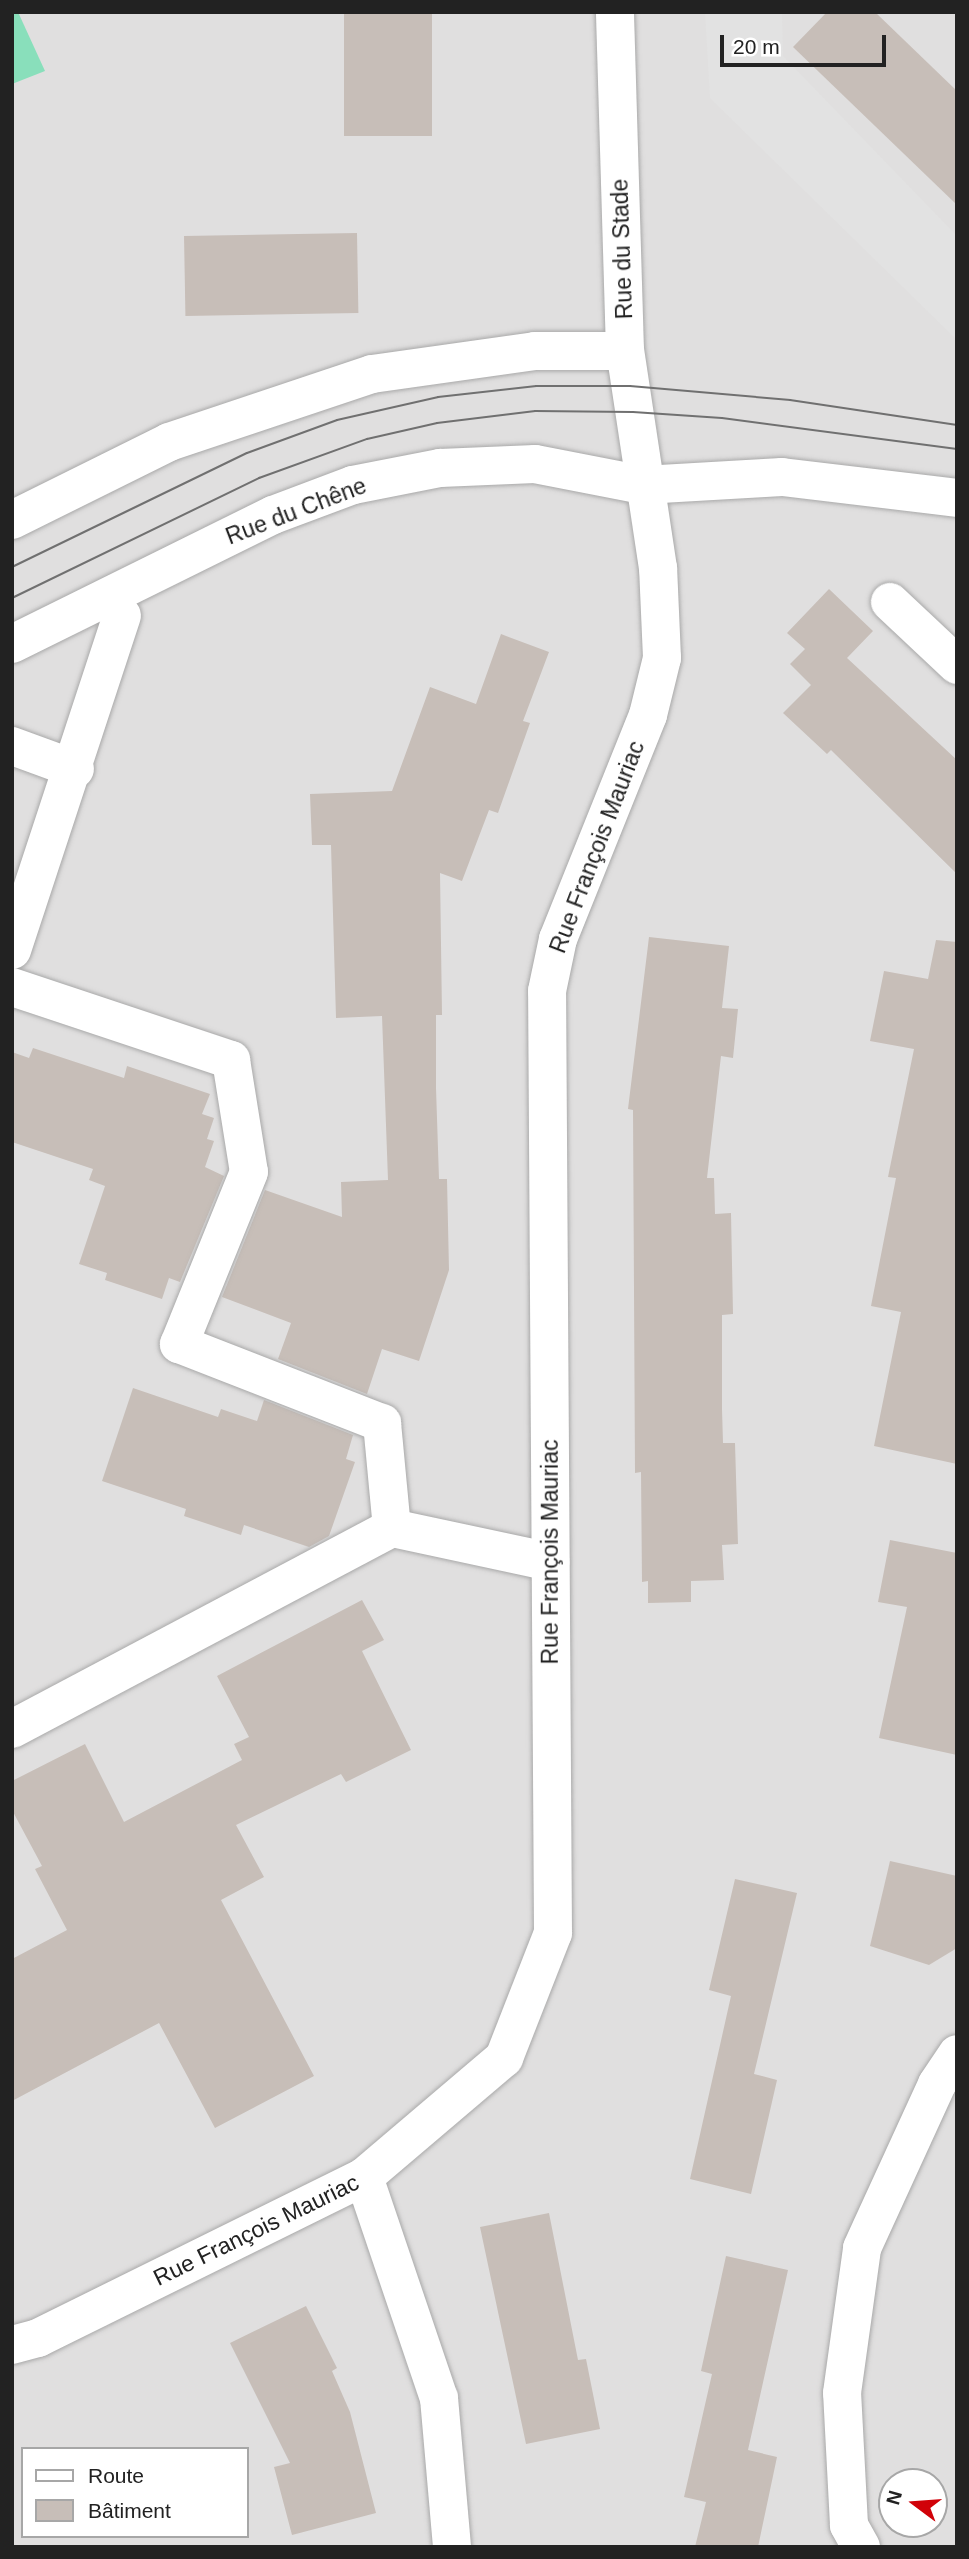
<!DOCTYPE html>
<meta charset="utf-8">
<style>
body{margin:0}
#map{position:relative;width:969px;height:2559px;overflow:hidden;background:#f2efe9;font-family:Helvetica,sans-serif}
div>[style]{position:absolute}
[style*='--x']{left:calc(var(--x)*1px);top:calc(var(--y)*1px);width:calc(var(--w)*1px);rotate:calc(var(--a)*1deg)}
.residential>*{inset:0;background:#e0dfdf}
.pitch>*{inset:0;background:#89dfbb}
.parking>*{inset:0;background:#e2e2e2}
.building>*{inset:0;background:#c7beb8;transform-origin:0 0}
.roads{filter:drop-shadow(0 0 2px #a9a9a9) drop-shadow(0 0 2px #a9a9a9)}
.minor>*{height:38px;margin:-19px;padding:0 19px;transform-origin:19px;border-radius:19px;background:#fff}
.tram>*{height:2px;margin:-1px;padding:0 1px;transform-origin:1px;border-radius:1px;background:#707070}
span{translate:-50% -50%;white-space:nowrap;text-align:center;line-height:1.15;-webkit-text-stroke:5px #fff;paint-order:stroke}
.street-label{font-size:23px;color:#222}
.frame{position:absolute;inset:0;border:14px solid #222;pointer-events:none}
.legend{position:absolute;left:21px;top:2447px;width:228px;height:91px;box-sizing:border-box;background:#fff;border:2px solid #a7a7a7;margin:0;padding:9px 12px;list-style:none;font-size:21px;color:#222}
.legend li{display:flex;align-items:center;gap:14px;height:35px}
.legend b{width:35px;border:2px solid #a7a7a7}
.north{position:absolute;left:878px;top:2468px;width:70px;height:70px;box-sizing:border-box;background:#fff;border:2px solid #a7a7a7;border-radius:50%;rotate:286deg;font-size:19px;font-weight:700;line-height:28px;text-align:center;color:#222}
.north::after{content:'';display:block;margin:auto;width:24px;height:32px;background:#d10209;clip-path:polygon(50% 0,100% 100%,50% 72%,0 100%)}
.scale{position:absolute;left:720px;top:35px;width:166px;height:32px;box-sizing:border-box;border:4px solid #222;border-top:0;padding-left:9px;font-size:21px;line-height:24px;white-space:nowrap;color:#222;-webkit-text-stroke:5px #fff;paint-order:stroke}
</style>
<div id="map">
<div class="residential">
<i style="clip-path:polygon(evenodd,12px 12px,957px 12px,957px 2547px,12px 2547px,12px 12px,23px 2449px,247px 2449px,247px 2536px,23px 2536px,23px 2449px,12px 12px,892px 2482px,934px 2482px,934px 2524px,892px 2524px,892px 2482px)"></i>
</div>
<div class="pitch">
<i style="clip-path:polygon(12px 12px,18px 12px,45px 71px,12px 84px)"></i>
</div>
<div class="parking">
<i style="clip-path:polygon(705px 12px,782px 12px,783px 56px,957px 236px,957px 340px,710px 98px)"></i>
</div>
<div class="building">
<i style="left:344px;top:12px;width:88px;height:124px"></i>
<i style="clip-path:polygon(827px 12px,875px 12px,957px 91px,957px 205px,793px 47px)"></i>
<i style="left:357px;top:233px;width:80px;height:173px;rotate:89deg"></i>
<i style="clip-path:polygon(829px 589px,873px 631px,847px 658px,957px 760px,957px 874px,831px 750px,827px 754px,783px 713px,811px 685px,790px 664px,805px 649px,787px 633px)"></i>
<i style="clip-path:polygon(501px 634px,549px 652px,523px 721px,530px 723px,498px 813px,489px 810px,462px 881px,440px 873px,442px 1015px,436px 1015px,436px 1088px,439px 1179px,447px 1179px,449px 1270px,419px 1361px,382px 1349px,367px 1394px,278px 1359px,291px 1323px,222px 1297px,265px 1190px,342px 1217px,341px 1182px,388px 1180px,382px 1016px,336px 1018px,331px 845px,312px 845px,310px 794px,392px 791px,430px 687px,476px 704px)"></i>
<i style="clip-path:polygon(649px 937px,729px 946px,722px 1008px,738px 1009px,733px 1058px,721px 1056px,707px 1178px,714px 1178px,715px 1214px,731px 1213px,733px 1314px,722px 1315px,722px 1409px,723px 1443px,735px 1443px,738px 1544px,722px 1545px,724px 1580px,691px 1581px,691px 1602px,648px 1603px,648px 1581px,642px 1582px,641px 1472px,635px 1473px,633px 1110px,628px 1109px)"></i>
<i style="clip-path:polygon(936px 940px,957px 942px,957px 1464px,874px 1446px,901px 1312px,871px 1306px,896px 1178px,888px 1177px,914px 1049px,870px 1041px,884px 971px,928px 979px)"></i>
<i style="clip-path:polygon(33px 1048px,124px 1078px,127px 1066px,210px 1094px,202px 1114px,214px 1118px,207px 1139px,214px 1141px,205px 1167px,224px 1176px,180px 1282px,169px 1278px,162px 1299px,105px 1280px,107px 1273px,79px 1264px,105px 1186px,89px 1180px,93px 1169px,12px 1142px,12px 1052px,29px 1058px)"></i>
<i style="clip-path:polygon(133px 1388px,218px 1417px,221px 1409px,257px 1421px,264px 1400px,353px 1435px,346px 1459px,355px 1462px,329px 1536px,309px 1547px,244px 1525px,241px 1535px,184px 1516px,186px 1509px,102px 1481px)"></i>
<i style="clip-path:polygon(890px 1540px,957px 1553px,957px 1755px,879px 1738px,907px 1607px,878px 1602px)"></i>
<i style="clip-path:polygon(362px 1600px,384px 1640px,362px 1651px,411px 1750px,346px 1782px,341px 1774px,236px 1825px,264px 1877px,221px 1900px,314px 2076px,215px 2128px,159px 2023px,12px 2101px,12px 1959px,67px 1930px,35px 1869px,42px 1866px,12px 1810px,12px 1781px,85px 1744px,124px 1822px,242px 1760px,234px 1744px,249px 1737px,217px 1676px)"></i>
<i style="clip-path:polygon(890px 1861px,957px 1876px,957px 1948px,929px 1965px,870px 1946px)"></i>
<i style="clip-path:polygon(735px 1879px,797px 1893px,754px 2074px,777px 2080px,751px 2194px,690px 2179px,731px 1996px,709px 1990px)"></i>
<i style="clip-path:polygon(549px 2213px,578px 2360px,586px 2359px,600px 2429px,526px 2444px,480px 2227px)"></i>
<i style="clip-path:polygon(726px 2256px,788px 2270px,748px 2450px,777px 2457px,758px 2547px,695px 2547px,706px 2502px,684px 2497px,712px 2374px,701px 2371px)"></i>
<i style="clip-path:polygon(306px 2306px,337px 2368px,332px 2371px,350px 2412px,376px 2513px,292px 2535px,274px 2467px,290px 2463px,230px 2343px)"></i>
</div>
<div class="roads">
<div class="minor">
<i style="--x:12;--y:520;--w:175;--a:-26.4"></i>
<i style="--x:169;--y:442;--w:214;--a:-18.5"></i>
<i style="--x:372;--y:374;--w:165;--a:-8"></i>
<i style="--x:535;--y:351;--w:90;--a:0"></i>
<i style="--x:890;--y:602;--w:92;--a:43.2"></i>
<i style="--x:12;--y:644;--w:291;--a:-26.3"></i>
<i style="--x:273;--y:515;--w:85;--a:-20.6"></i>
<i style="--x:353;--y:485;--w:89;--a:-11.1"></i>
<i style="--x:440;--y:468;--w:95;--a:-2.4"></i>
<i style="--x:535;--y:464;--w:110;--a:11"></i>
<i style="--x:643;--y:485;--w:139;--a:-3.3"></i>
<i style="--x:782;--y:477;--w:176;--a:6.8"></i>
<i style="--x:12;--y:746;--w:67;--a:20.1"></i>
<i style="--x:12;--y:950;--w:352;--a:-71.8"></i>
<i style="--x:12;--y:987;--w:231;--a:18.4"></i>
<i style="--x:231;--y:1060;--w:113;--a:80.9"></i>
<i style="--x:249;--y:1172;--w:186;--a:112.1"></i>
<i style="--x:179;--y:1344;--w:218;--a:21.3"></i>
<i style="--x:382;--y:1423;--w:105;--a:84.6"></i>
<i style="--x:12;--y:1729;--w:430;--a:-27.9"></i>
<i style="--x:392;--y:1528;--w:162;--a:12.1"></i>
<i style="--x:364;--y:2177;--w:233;--a:71.3"></i>
<i style="--x:439;--y:2398;--w:150;--a:85"></i>
<i style="--x:12;--y:2345;--w:27;--a:-15"></i>
<i style="--x:38;--y:2338;--w:364;--a:-26.3"></i>
<i style="--x:364;--y:2177;--w:184;--a:-40.4"></i>
<i style="--x:504;--y:2058;--w:134;--a:-68.6"></i>
<i style="--x:553;--y:1933;--w:942;--a:-90.36"></i>
<i style="--x:547;--y:991;--w:53;--a:-78.1"></i>
<i style="--x:558;--y:939;--w:241;--a:-68.1"></i>
<i style="--x:648;--y:715;--w:59;--a:-76.2"></i>
<i style="--x:662;--y:658;--w:90;--a:-92.5"></i>
<i style="--x:658;--y:568;--w:219;--a:-98.6"></i>
<i style="--x:625;--y:351;--w:339;--a:-91.7"></i>
<i style="--x:861;--y:2547;--w:25;--a:-119"></i>
<i style="--x:849;--y:2525;--w:132;--a:-93"></i>
<i style="--x:842;--y:2393;--w:146;--a:-82.1"></i>
<i style="--x:862;--y:2248;--w:180;--a:-65.4"></i>
<i style="--x:937;--y:2084;--w:36;--a:-56"></i>
</div>
</div>
<div class="tram">
<i style="--x:12;--y:567;--w:261;--a:-25.9"></i>
<i style="--x:247;--y:453;--w:96;--a:-20.1"></i>
<i style="--x:337;--y:420;--w:104;--a:-12.8"></i>
<i style="--x:438;--y:397;--w:99;--a:-6.4"></i>
<i style="--x:536;--y:386;--w:94;--a:0"></i>
<i style="--x:630;--y:386;--w:161;--a:5"></i>
<i style="--x:790;--y:400;--w:169;--a:8.5"></i>
<i style="--x:12;--y:598;--w:275;--a:-25.9"></i>
<i style="--x:259;--y:478;--w:115;--a:-19.9"></i>
<i style="--x:367;--y:439;--w:72;--a:-12.9"></i>
<i style="--x:437;--y:423;--w:99;--a:-7"></i>
<i style="--x:535;--y:411;--w:98;--a:0.6"></i>
<i style="--x:633;--y:412;--w:89;--a:3.9"></i>
<i style="--x:722;--y:418;--w:237;--a:7.5"></i>
</div>
<div class="street-label">
<span style="left:622px;top:249px;rotate:-92deg">Rue du Stade</span>
<span style="left:296px;top:511px;rotate:-21deg">Rue du Chêne</span>
<span style="left:597px;top:847px;rotate:-69deg">Rue François Mauriac</span>
<span style="left:550px;top:1552px;rotate:-90deg">Rue François Mauriac</span>
<span style="left:256px;top:2230px;rotate:-26deg">Rue François Mauriac</span>
</div>
<div class="frame"></div>
<ul class="legend">
<li><b style="height:9px;background:#fff"></b>Route</li>
<li><b style="height:19px;background:#c7beb8"></b>Bâtiment</li>
</ul>
<div class="north">N</div>
<div class="scale">20 m</div>
</div>
